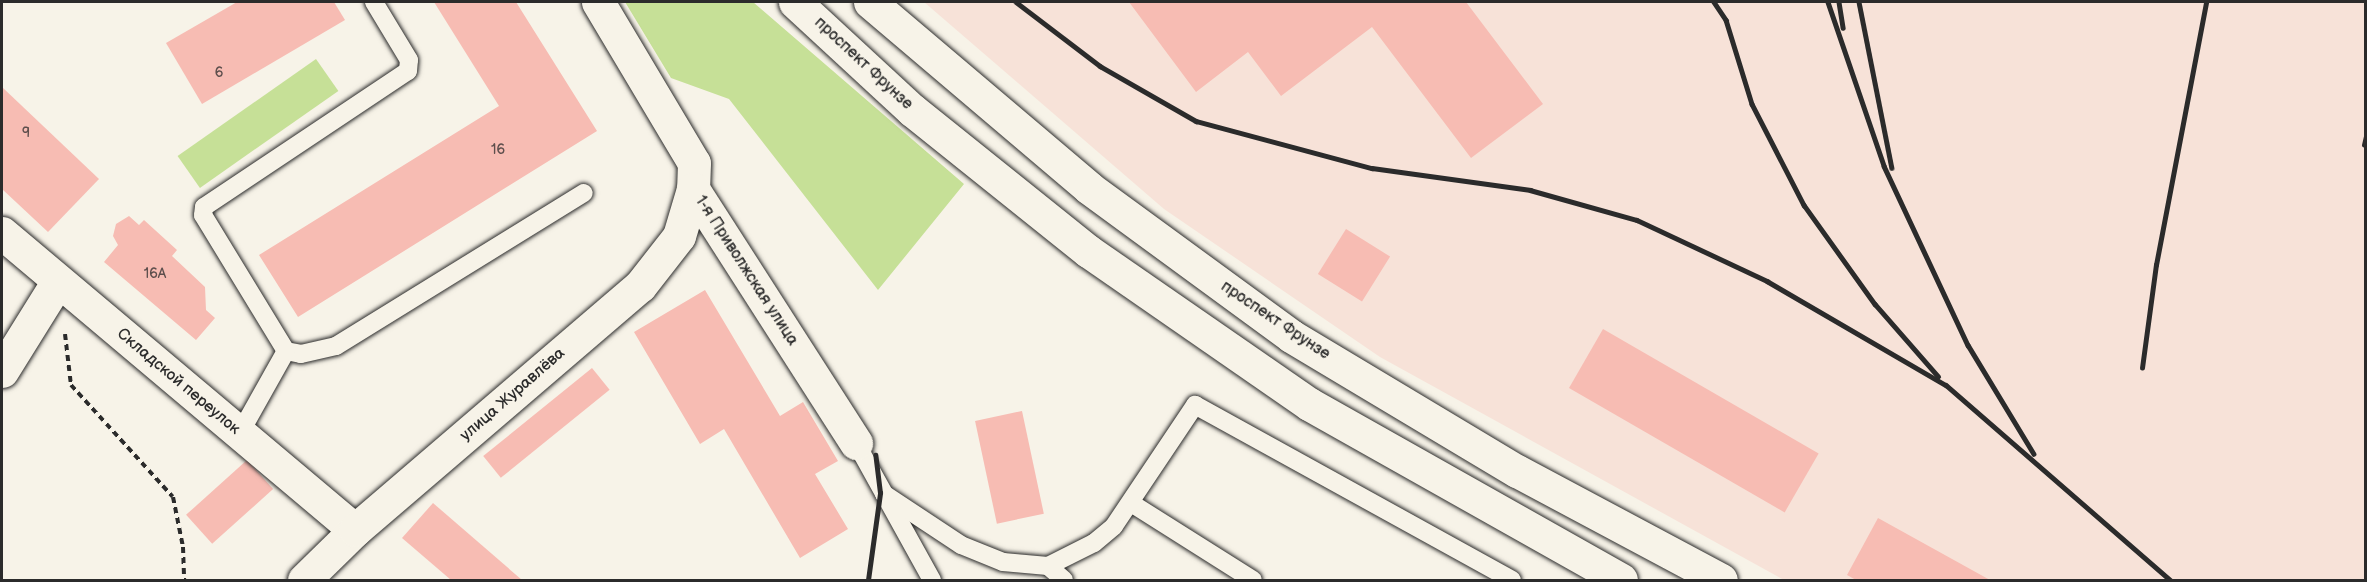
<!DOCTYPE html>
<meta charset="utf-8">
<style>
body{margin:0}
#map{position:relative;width:2367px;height:582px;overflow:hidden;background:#f7f3e8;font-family:"Balsamiq Sans",sans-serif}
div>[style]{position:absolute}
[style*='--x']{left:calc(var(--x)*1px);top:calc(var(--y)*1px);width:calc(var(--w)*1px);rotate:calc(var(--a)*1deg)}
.built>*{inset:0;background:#f7e2d8}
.green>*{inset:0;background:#c6e097;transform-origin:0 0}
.building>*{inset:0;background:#f7bcb3;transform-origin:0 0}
.path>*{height:4px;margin-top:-2px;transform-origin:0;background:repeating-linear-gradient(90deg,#2b2b2b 0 6px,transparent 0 10.5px)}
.roads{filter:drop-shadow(0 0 2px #2b2b2b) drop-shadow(0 0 2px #2b2b2b)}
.service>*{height:18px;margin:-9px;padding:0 9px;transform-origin:9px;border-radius:9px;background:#f7f3e8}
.minor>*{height:33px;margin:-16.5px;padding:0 16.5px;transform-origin:16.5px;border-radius:16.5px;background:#f7f3e8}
.secondary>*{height:33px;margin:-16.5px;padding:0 16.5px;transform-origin:16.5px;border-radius:16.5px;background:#f7f3e8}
.rail>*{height:4.5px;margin:-2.25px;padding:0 2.25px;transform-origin:2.25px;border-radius:2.25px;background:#2b2b2b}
span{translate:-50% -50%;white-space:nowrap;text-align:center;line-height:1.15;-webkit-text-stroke:4.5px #f7f3e8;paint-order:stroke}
.number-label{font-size:14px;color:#5e4f4d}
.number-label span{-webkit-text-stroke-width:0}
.street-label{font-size:16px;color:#2b2b2b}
.frame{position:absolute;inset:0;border:3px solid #2b2b2b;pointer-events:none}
</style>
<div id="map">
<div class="built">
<i style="clip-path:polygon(924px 2px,2365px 2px,2365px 580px,1784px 580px,1380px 357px,1164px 209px)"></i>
</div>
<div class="green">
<i style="clip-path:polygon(625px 2px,753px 2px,964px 184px,878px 290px,729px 99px,671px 78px)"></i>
<i style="left:316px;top:59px;width:39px;height:169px;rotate:55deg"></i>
</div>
<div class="building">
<i style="clip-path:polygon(237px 2px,334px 2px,345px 20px,202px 104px,166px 43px)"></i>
<i style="clip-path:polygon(434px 2px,516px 2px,597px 131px,298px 317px,259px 255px,499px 106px)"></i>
<i style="clip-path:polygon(1129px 2px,1466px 2px,1543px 104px,1471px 158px,1372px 27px,1281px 96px,1248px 52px,1196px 92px)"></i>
<i style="clip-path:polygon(2px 87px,99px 179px,48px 232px,2px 189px)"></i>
<i style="clip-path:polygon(129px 216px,139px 225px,144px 220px,177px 250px,172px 256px,205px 287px,206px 310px,215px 318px,196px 340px,104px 262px,118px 245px,113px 236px,116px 224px)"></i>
<i style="left:1346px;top:229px;width:52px;height:53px;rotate:32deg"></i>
<i style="clip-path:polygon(705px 290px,780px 416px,803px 402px,838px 461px,815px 474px,848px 529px,800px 558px,724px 429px,700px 444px,634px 332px)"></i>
<i style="left:1603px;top:329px;width:249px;height:68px;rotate:30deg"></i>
<i style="left:592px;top:368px;width:28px;height:140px;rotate:51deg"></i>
<i style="left:1022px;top:411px;width:105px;height:48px;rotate:78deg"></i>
<i style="left:247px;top:460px;width:39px;height:82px;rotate:48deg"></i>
<i style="clip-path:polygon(433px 503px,522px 580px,451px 580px,402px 538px)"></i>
<i style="clip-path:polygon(1878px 518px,1990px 580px,1856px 580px,1847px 575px)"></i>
</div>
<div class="path">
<i style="--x:65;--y:334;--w:51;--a:83.3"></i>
<i style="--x:71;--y:385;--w:151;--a:47.7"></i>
<i style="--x:173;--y:497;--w:51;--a:78.7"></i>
<i style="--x:183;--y:547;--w:33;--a:88"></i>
</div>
<div class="roads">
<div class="service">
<i style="--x:286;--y:351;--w:15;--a:11"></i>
<i style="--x:301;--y:354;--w:36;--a:-13"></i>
<i style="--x:336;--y:346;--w:291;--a:-31.7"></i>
<i style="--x:240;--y:433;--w:94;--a:-60.7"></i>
<i style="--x:286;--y:351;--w:159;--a:-121.4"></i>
<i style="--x:203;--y:215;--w:8;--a:-83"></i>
<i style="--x:204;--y:207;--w:245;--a:-33.7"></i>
<i style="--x:408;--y:71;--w:11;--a:-85"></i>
<i style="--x:409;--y:60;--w:68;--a:-121.1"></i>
<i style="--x:856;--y:443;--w:157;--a:61"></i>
<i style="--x:884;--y:494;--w:92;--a:33.5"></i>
<i style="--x:961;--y:545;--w:45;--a:22"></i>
<i style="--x:1003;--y:562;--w:45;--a:5.1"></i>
<i style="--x:1048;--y:566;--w:51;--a:-26.6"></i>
<i style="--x:1094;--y:543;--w:26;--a:-40"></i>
<i style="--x:1114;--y:526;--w:146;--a:-56.2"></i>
<i style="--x:1195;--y:405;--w:362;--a:28.9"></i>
<i style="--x:1131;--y:503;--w:144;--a:32.3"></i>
<i style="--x:1048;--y:566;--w:21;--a:41"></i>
</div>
<div class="minor">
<i style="--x:598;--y:2;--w:187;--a:59.2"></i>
<i style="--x:694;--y:163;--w:26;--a:92"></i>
<i style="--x:693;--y:189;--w:302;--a:57.3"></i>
<i style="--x:2;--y:233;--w:461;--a:40.1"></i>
<i style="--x:2;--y:371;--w:106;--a:-58.1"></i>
<i style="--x:304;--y:580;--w:71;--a:-44.4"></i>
<i style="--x:355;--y:530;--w:375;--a:-40.6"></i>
<i style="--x:640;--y:286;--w:63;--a:-52"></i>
<i style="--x:679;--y:236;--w:49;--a:-73.4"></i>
</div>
<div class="secondary">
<i style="--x:795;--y:2;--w:159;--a:42.7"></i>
<i style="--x:912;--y:110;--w:226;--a:38.7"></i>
<i style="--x:1088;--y:251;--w:269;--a:34.7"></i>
<i style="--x:1309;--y:404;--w:358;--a:29.4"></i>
<i style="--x:870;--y:2;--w:287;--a:40.3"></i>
<i style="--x:1089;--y:188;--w:250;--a:36.2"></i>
<i style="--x:1291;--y:336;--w:263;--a:30.9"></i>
<i style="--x:1517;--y:471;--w:231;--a:28.1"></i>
</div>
</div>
<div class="rail">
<i style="--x:1016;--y:2;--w:106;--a:37.3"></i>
<i style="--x:1100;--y:66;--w:111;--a:29.8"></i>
<i style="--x:1196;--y:121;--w:182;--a:15"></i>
<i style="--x:1372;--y:168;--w:160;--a:7.9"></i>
<i style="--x:1530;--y:190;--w:111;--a:15.7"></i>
<i style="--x:1637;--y:220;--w:144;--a:25.1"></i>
<i style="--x:1767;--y:281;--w:207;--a:30.2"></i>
<i style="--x:1946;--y:385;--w:297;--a:41"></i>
<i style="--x:1714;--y:2;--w:22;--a:56"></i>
<i style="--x:1726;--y:20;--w:88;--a:72.8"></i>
<i style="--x:1752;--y:104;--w:114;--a:62.8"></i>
<i style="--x:1804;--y:205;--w:122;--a:54.4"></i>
<i style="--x:1875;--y:304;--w:96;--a:48.8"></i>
<i style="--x:1828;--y:2;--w:173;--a:71.1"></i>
<i style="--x:1884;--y:166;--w:198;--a:64.9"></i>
<i style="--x:1968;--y:345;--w:127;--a:58.8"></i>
<i style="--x:1839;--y:2;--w:26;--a:81"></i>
<i style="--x:1859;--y:2;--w:169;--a:78.8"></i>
<i style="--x:2364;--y:145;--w:9;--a:-77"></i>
<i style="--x:2142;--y:368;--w:104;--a:-82.3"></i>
<i style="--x:2156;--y:265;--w:268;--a:-79.2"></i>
<i style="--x:868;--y:580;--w:88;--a:-82.1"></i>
<i style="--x:880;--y:493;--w:38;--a:-97"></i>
</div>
<div class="number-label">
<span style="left:219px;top:73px">6</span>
<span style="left:26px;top:133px">9</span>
<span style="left:498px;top:150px">16</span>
<span style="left:155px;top:274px">16А</span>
</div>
<div class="street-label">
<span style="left:863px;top:64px;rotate:43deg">проспект Фрунзе</span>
<span style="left:746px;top:271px;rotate:57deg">1-я Приволжская улица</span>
<span style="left:1275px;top:321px;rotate:34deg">проспект Фрунзе</span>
<span style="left:178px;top:382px;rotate:40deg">Складской переулок</span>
<span style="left:513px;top:395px;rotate:-41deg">улица Журавлёва</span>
</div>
<div class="frame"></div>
</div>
